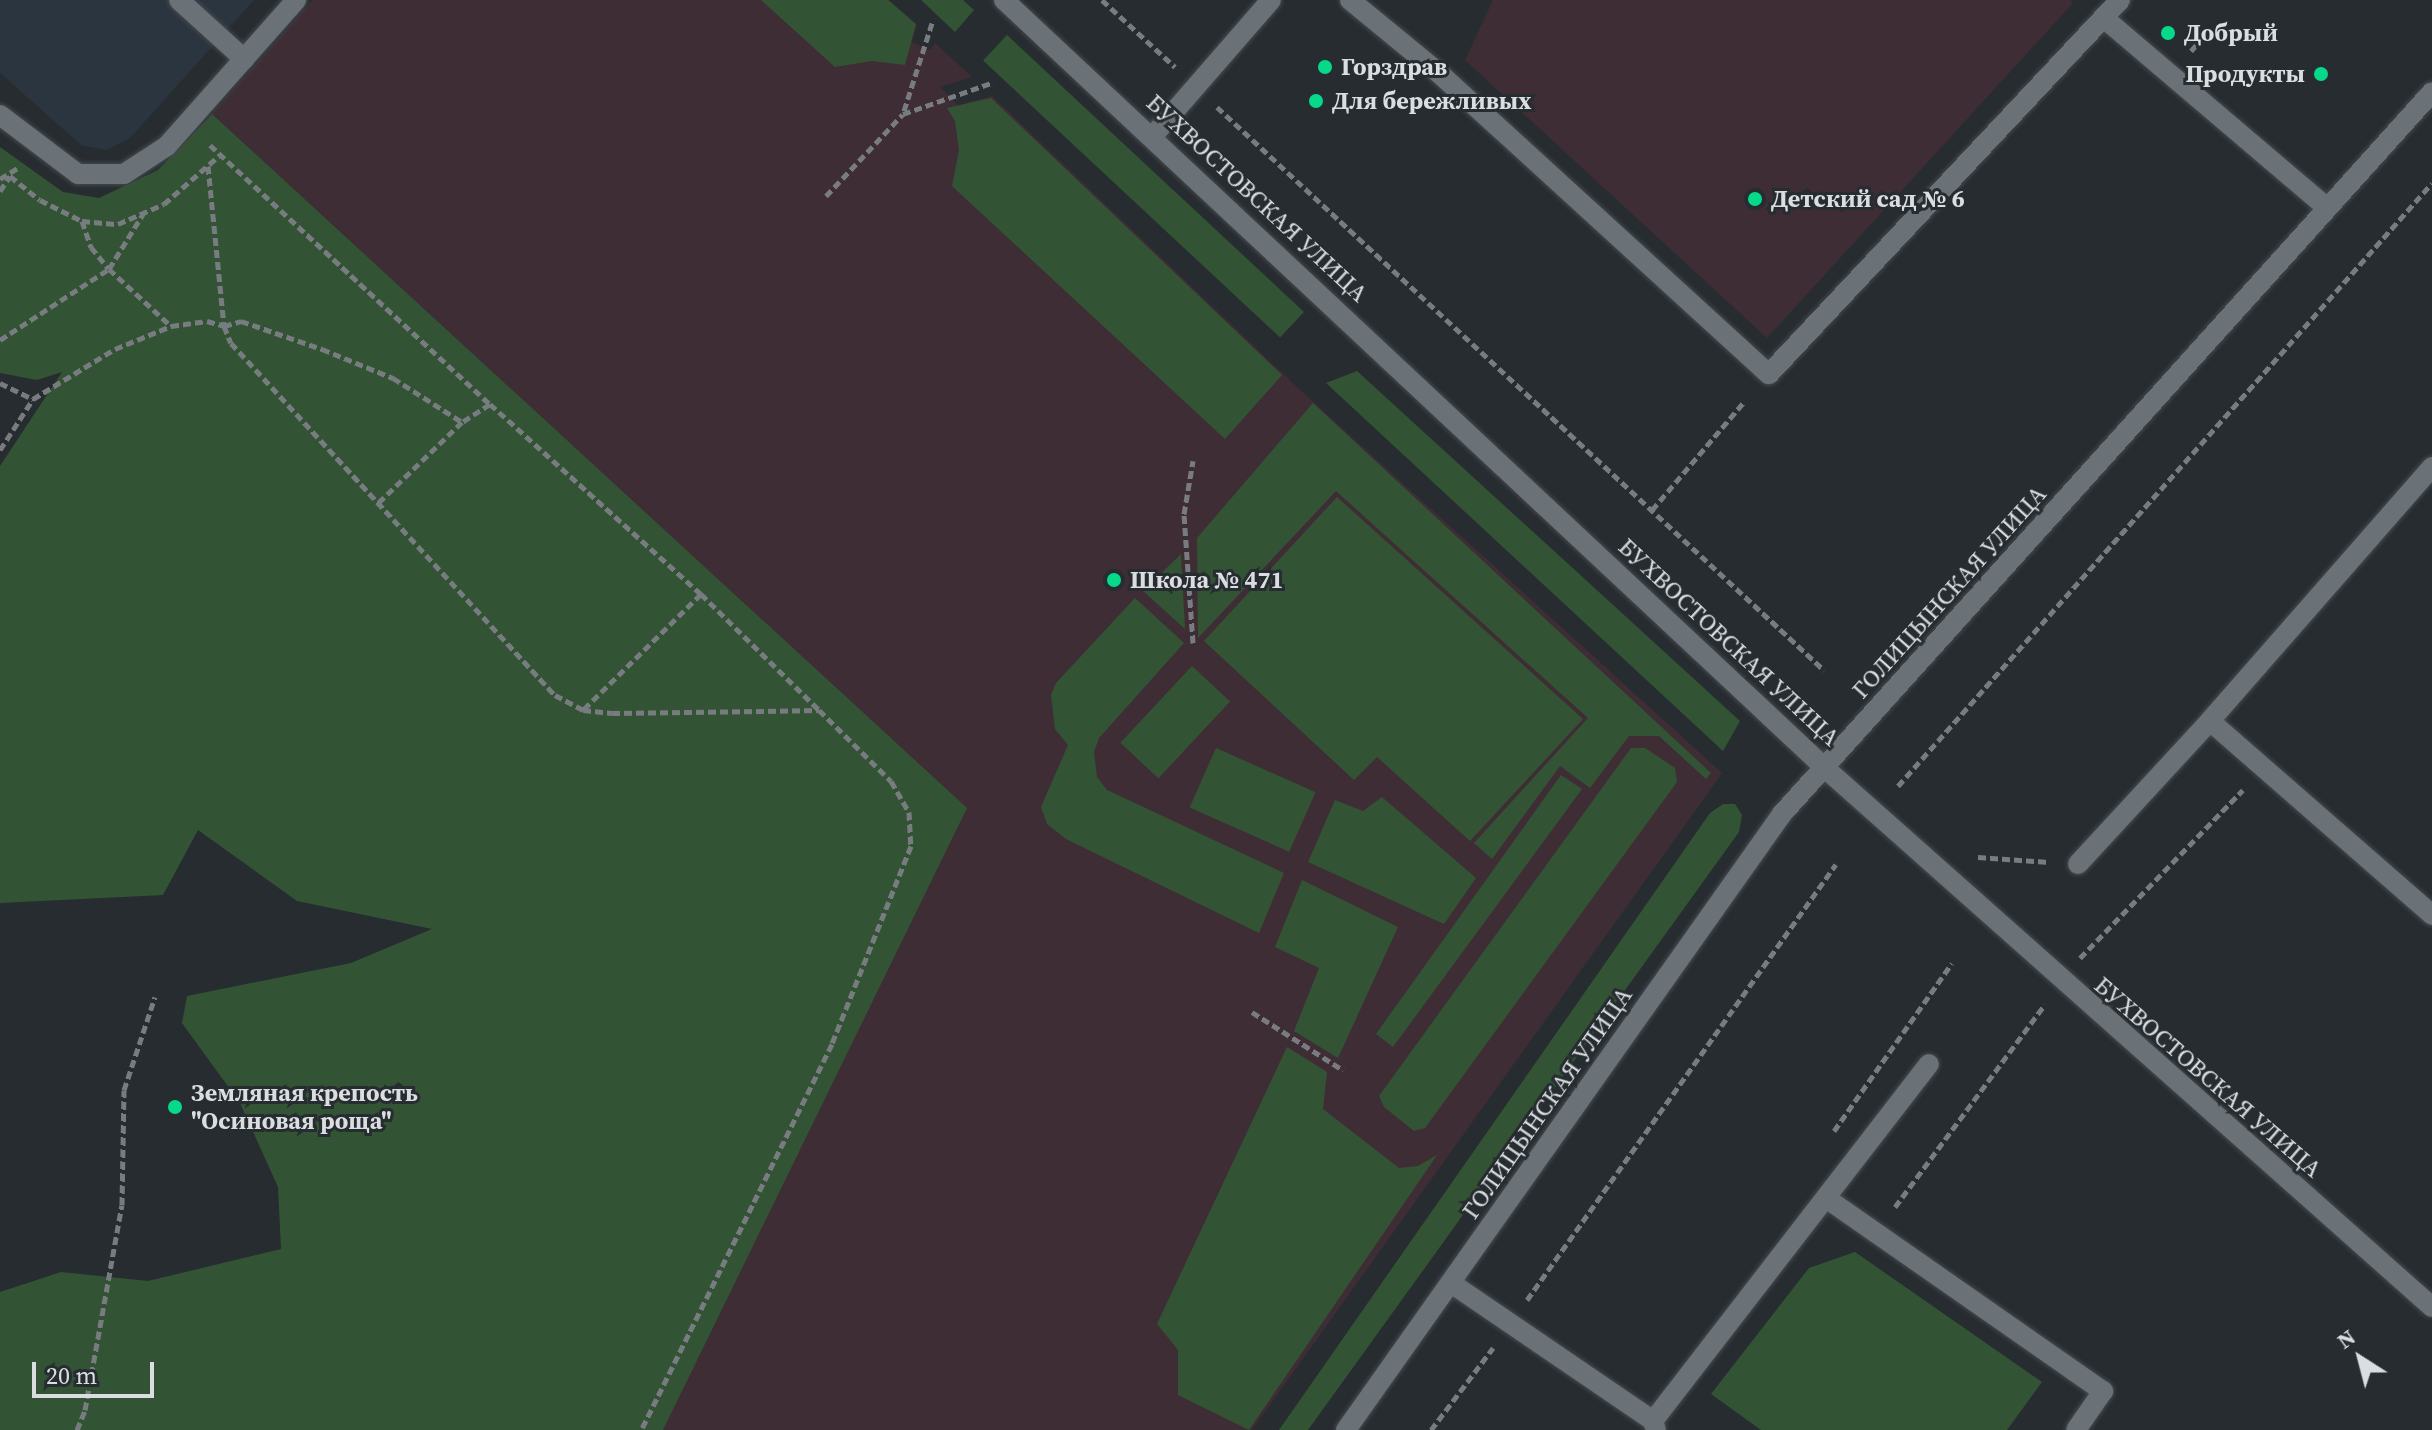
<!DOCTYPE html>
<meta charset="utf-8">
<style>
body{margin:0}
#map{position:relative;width:2432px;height:1430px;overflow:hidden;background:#272c31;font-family:"Source Serif 4",serif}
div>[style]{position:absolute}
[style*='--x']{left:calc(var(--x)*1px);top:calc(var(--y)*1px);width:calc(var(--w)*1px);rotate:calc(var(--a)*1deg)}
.built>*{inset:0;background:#2b353f}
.education>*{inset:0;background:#3f2d35}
.green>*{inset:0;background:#325434;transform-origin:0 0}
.path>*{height:5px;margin-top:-2.5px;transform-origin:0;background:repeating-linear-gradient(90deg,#787c80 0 8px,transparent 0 12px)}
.roads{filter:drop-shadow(0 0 2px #45494d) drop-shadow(0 0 2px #45494d)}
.minor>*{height:20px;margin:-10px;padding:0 10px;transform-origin:10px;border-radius:10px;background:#6a7177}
.dots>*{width:22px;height:22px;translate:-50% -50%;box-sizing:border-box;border:4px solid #272c31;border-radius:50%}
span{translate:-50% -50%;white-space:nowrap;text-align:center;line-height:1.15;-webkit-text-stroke:6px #272c31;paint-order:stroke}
.poi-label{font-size:24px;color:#dadee1;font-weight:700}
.left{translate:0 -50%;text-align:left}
.right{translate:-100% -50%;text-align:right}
.street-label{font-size:24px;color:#dadee1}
.north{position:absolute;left:2320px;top:1318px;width:80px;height:80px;-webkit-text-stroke:6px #272c31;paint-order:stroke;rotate:324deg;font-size:22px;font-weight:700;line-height:32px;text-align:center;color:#dadee1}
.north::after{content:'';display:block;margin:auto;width:28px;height:36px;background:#dadee1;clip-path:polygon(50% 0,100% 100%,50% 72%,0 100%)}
.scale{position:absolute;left:32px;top:1362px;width:122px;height:36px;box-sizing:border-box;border:4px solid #dadee1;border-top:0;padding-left:10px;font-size:24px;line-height:28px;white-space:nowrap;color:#dadee1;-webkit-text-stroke:6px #272c31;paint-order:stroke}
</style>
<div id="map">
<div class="built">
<i style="clip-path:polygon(0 0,254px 0,130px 138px,106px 150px,81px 145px,0 73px)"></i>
</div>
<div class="education">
<i style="clip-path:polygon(313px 0,889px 0,917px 25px,912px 42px,931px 50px,935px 43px,972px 77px,940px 87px,958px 105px,992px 96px,1298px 388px,1722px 773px,1252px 1430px,663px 1430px,966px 808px,212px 114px)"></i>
<i style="clip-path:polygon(1493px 0,2070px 0,2073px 3px,1767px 338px,1465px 60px)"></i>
</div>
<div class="green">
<i style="clip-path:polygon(761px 0,888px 0,916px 24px,905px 65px,872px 61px,835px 67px)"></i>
<i style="clip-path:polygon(921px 0,963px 0,974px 10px,955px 32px)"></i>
<i style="left:1007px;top:35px;width:406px;height:35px;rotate:43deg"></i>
<i style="clip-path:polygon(991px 98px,1282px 375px,1225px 439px,952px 186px,959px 150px,955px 121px,947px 108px)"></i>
<i style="clip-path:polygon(212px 114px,967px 808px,663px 1430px,0 1430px,0 1292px,61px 1272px,148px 1281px,281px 1249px,278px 1187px,240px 1103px,182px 1023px,187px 996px,351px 963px,432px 929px,297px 901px,198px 830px,163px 895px,0 903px,0 466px,62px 372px,37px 380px,0 373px,0 147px,63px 192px,99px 198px,158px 170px)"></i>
<i style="clip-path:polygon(1357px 371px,1740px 721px,1723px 751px,1326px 383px)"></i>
<i style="clip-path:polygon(1313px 403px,1711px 773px,1706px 779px,1659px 736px,1629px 736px,1590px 788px,1560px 766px,1492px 859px,1474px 843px,1588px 718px,1336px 491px,1198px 638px,1197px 538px)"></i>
<i style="clip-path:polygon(1337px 497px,1583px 719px,1470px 841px,1377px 757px,1354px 780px,1204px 641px)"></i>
<i style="clip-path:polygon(1181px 554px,1185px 629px,1143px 591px)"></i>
<i style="clip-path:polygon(1135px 598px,1184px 643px,1099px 738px,1094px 752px,1097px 777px,1107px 790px,1284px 873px,1259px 933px,1066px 839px,1047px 824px,1041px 807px,1068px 745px,1055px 729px,1051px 695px,1056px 683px)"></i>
<i style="left:1192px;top:666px;width:52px;height:105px;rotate:43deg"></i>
<i style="left:1216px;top:748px;width:109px;height:65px;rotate:24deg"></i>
<i style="clip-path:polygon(1631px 748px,1645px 748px,1675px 768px,1677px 782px,1425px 1128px,1414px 1131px,1384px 1107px,1379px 1096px)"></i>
<i style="clip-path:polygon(1561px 775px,1582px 789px,1393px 1047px,1376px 1034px)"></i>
<i style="clip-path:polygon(1382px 797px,1476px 878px,1444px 924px,1308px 862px,1335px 800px,1363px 811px)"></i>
<i style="clip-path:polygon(1723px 804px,1735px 804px,1742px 815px,1739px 832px,1308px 1430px,1279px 1430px,1710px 813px)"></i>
<i style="clip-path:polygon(1302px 880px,1398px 927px,1338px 1058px,1294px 1031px,1319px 968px,1275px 947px)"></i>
<i style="clip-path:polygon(1287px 1047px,1327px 1072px,1323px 1109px,1399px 1168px,1418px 1166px,1437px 1155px,1249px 1430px,1178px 1395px,1178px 1350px,1157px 1324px)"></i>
<i style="clip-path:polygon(1855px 1252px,2042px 1382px,2007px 1430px,1761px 1430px,1711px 1394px,1809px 1268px)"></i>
</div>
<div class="path">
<i style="--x:1102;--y:0;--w:99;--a:42.5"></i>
<i style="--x:932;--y:23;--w:96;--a:107.7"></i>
<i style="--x:903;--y:114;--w:96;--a:-19.4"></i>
<i style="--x:2191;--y:51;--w:18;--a:-49"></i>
<i style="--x:1217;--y:107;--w:828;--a:42.85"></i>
<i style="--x:210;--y:145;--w:381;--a:42.8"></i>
<i style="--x:490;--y:404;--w:33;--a:147"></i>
<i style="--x:208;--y:166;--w:161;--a:84.3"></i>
<i style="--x:224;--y:326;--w:18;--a:-16"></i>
<i style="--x:241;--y:321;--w:86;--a:19.1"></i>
<i style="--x:322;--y:349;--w:77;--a:22.2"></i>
<i style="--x:393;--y:378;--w:82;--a:32.5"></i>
<i style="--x:462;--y:422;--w:118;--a:136"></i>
<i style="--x:0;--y:179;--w:22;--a:-32"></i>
<i style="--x:0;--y:191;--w:18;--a:-56"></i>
<i style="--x:10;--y:176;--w:38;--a:39"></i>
<i style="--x:40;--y:200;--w:47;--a:26.6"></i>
<i style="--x:82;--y:221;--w:36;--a:5"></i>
<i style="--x:118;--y:224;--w:50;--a:-23.5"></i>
<i style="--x:164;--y:204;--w:76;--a:-41.3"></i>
<i style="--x:826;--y:196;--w:112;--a:-46.8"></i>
<i style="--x:82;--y:221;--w:28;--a:71"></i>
<i style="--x:91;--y:247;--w:28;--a:51"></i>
<i style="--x:109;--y:269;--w:84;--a:42.6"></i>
<i style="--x:0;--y:340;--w:130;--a:-33.1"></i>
<i style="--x:109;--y:269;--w:65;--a:-58.3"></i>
<i style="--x:0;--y:383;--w:37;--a:26"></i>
<i style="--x:490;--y:404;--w:284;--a:42"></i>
<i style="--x:0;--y:450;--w:61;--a:-57.1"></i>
<i style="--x:33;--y:399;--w:96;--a:-31.4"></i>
<i style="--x:115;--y:349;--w:61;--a:-22.3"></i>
<i style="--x:171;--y:326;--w:36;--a:-8"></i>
<i style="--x:207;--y:321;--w:18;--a:16"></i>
<i style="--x:224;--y:326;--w:18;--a:68"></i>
<i style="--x:231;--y:343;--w:478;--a:47.4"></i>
<i style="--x:555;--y:695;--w:32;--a:28"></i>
<i style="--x:583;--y:710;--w:29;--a:6"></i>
<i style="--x:612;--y:713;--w:207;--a:-0.8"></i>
<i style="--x:819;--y:710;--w:101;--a:44.6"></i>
<i style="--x:891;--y:781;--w:36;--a:60"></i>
<i style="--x:909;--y:812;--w:34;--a:87"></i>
<i style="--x:911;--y:846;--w:213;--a:111.8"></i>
<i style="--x:832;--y:1044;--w:431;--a:116.3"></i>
<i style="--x:1652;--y:510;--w:142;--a:-49.6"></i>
<i style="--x:1193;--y:643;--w:129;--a:-94"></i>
<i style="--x:1184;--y:514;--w:54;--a:-80.4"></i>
<i style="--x:584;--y:709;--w:164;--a:-44.5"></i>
<i style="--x:701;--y:594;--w:165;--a:44.5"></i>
<i style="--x:1898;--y:786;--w:805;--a:-48.47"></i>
<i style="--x:1978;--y:857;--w:71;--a:4"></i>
<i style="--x:2080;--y:958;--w:234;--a:-45.9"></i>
<i style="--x:1252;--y:1012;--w:108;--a:32.5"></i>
<i style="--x:1834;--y:1131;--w:205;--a:-54.9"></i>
<i style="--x:1895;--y:1207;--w:252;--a:-53.5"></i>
<i style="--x:1527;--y:1300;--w:534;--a:-54.67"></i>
<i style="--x:77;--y:1430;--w:22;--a:-68"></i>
<i style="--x:85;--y:1410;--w:208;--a:-79.8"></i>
<i style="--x:122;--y:1205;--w:115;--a:-89"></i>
<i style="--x:124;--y:1090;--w:98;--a:-71.6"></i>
<i style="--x:1431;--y:1430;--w:103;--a:-52.9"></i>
</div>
<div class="roads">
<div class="minor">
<i style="--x:179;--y:0;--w:88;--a:42.2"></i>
<i style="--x:1004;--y:0;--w:1126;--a:43.09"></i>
<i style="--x:1826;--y:769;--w:810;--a:41.6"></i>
<i style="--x:1350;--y:0;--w:117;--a:39.4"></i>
<i style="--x:1440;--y:74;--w:445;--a:42.4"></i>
<i style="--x:1769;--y:374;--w:513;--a:-46.82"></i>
<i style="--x:2104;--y:18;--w:293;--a:40.4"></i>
<i style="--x:0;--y:115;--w:98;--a:37.1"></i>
<i style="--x:78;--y:174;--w:46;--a:0"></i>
<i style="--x:124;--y:174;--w:51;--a:-33.1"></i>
<i style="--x:167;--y:146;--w:195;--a:-48.5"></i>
<i style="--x:1152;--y:137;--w:181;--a:-49"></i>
<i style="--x:2432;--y:467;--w:337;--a:131.2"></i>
<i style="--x:2210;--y:721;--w:295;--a:41.1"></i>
<i style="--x:2078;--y:864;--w:195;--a:-47.3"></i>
<i style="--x:1826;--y:1198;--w:338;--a:34.9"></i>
<i style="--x:2103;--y:1391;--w:47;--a:124.7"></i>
<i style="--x:1451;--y:1283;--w:245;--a:34.3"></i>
<i style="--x:1653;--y:1421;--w:9;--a:72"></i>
<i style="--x:1653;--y:1421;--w:451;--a:-52.3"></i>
<i style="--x:1346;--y:1430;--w:755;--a:-54.71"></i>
<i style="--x:1782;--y:814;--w:971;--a:-48"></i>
</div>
</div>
<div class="dots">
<i style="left:2168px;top:33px;background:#07d98b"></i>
<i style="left:1325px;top:67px;background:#07d98b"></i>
<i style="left:2321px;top:74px;background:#07d98b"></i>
<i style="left:1316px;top:101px;background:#07d98b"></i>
<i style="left:1755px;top:199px;background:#07d98b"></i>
<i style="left:1114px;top:580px;background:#07d98b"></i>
<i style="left:175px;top:1107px;background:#07d98b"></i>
</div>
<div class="poi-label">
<span class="left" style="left:2184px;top:33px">Добрый</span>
<span class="left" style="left:1341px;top:67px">Горздрав</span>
<span class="right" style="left:2305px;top:74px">Продукты</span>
<span class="left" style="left:1332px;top:101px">Для бережливых</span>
<span class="left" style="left:1771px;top:199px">Детский сад № 6</span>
<span class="left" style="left:1130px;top:580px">Школа № 471</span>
<span class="left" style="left:191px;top:1107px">Земляная крепость<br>"Осиновая роща"</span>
</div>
<div class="street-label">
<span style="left:1257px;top:198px;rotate:43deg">БУХВОСТОВСКАЯ УЛИЦА</span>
<span style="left:1949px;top:592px;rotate:-48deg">ГОЛИЦЫНСКАЯ УЛИЦА</span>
<span style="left:1729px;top:642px;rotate:43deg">БУХВОСТОВСКАЯ УЛИЦА</span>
<span style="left:2208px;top:1077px;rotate:41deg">БУХВОСТОВСКАЯ УЛИЦА</span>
<span style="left:1547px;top:1103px;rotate:-55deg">ГОЛИЦЫНСКАЯ УЛИЦА</span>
</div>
<div class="north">N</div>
<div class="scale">20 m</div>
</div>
